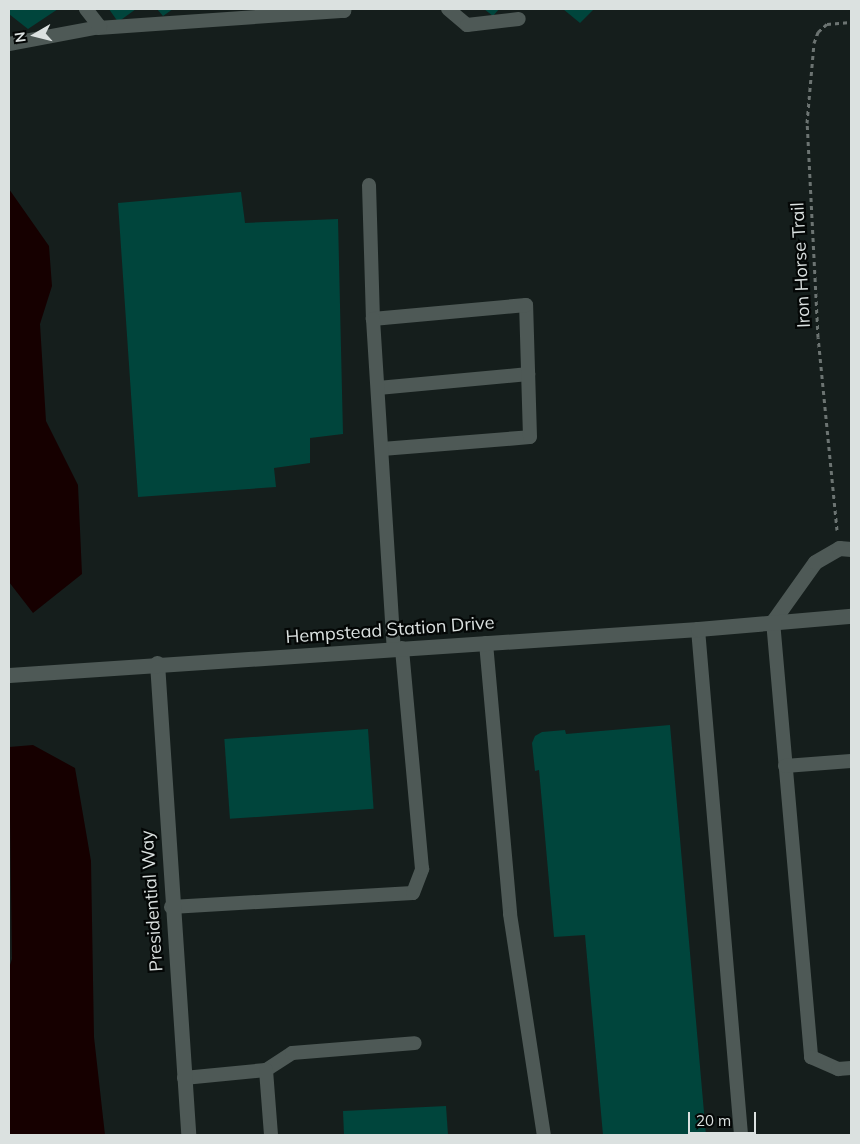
<!DOCTYPE html>
<style>
body{margin:0}
#map{position:relative;width:860px;height:1144px;overflow:hidden;background:#151e1c;font-family:Mulish,sans-serif}
div>[style]{position:absolute}
[style*='--x']{left:calc(var(--x)*1px);top:calc(var(--y)*1px);width:calc(var(--w)*1px);rotate:calc(var(--a)*1deg)}
.water>*{inset:0;background:#160000}
.building>*{inset:0;background:#00453c;transform-origin:0 0}
.path>*{height:3px;margin-top:-1.5px;transform-origin:0;background:repeating-linear-gradient(90deg,#6c7472 0 4px,transparent 0 8px)}
.lane>*{height:14px;margin:-7px;padding:0 7px;transform-origin:7px;border-radius:7px;background:#4e5956}
.street>*{height:15px;margin:-7.5px;padding:0 7.5px;transform-origin:7.5px;border-radius:7.5px;background:#4e5956}
span{translate:-50% -50%;white-space:nowrap;text-align:center;line-height:1.15;-webkit-text-stroke:4.5px #040706;paint-order:stroke}
.street-label{font-size:18px;color:#dbe1e0}
.frame{position:absolute;inset:0;border:10px solid #dbe1e0;pointer-events:none}
.north{position:absolute;left:10px;top:10px;width:50px;height:50px;-webkit-text-stroke:4px #040706;paint-order:stroke;rotate:262deg;font-size:14px;font-weight:700;line-height:20px;text-align:center;color:#dbe1e0}
.north::after{content:'';display:block;margin:auto;width:18px;height:22px;background:#dbe1e0;clip-path:polygon(50% 0,100% 100%,50% 72%,0 100%)}
.scale{position:absolute;left:688px;top:1112px;width:68px;height:22px;box-sizing:border-box;border:2px solid #dbe1e0;border-top:0;padding-left:6px;font-size:15px;line-height:18px;white-space:nowrap;color:#dbe1e0;-webkit-text-stroke:4px #040706;paint-order:stroke}
</style>
<div id="map">
<div class="water">
<i style="clip-path:polygon(9px 189px,49px 246px,52px 286px,40px 324px,46px 421px,78px 485px,82px 574px,33px 613px,9px 582px)"></i>
<i style="clip-path:polygon(33px 745px,75px 768px,91px 861px,94px 1037px,105px 1135px,9px 1135px,9px 968px,12px 959px,9px 747px)"></i>
</div>
<div class="building">
<i style="clip-path:polygon(9px 9px,58px 9px,28px 29px,9px 14px)"></i>
<i style="clip-path:polygon(109px 9px,136px 9px,118px 22px)"></i>
<i style="clip-path:polygon(157px 9px,173px 9px,163px 16px)"></i>
<i style="clip-path:polygon(484px 9px,499px 9px,493px 16px)"></i>
<i style="clip-path:polygon(563px 9px,594px 9px,580px 23px)"></i>
<i style="clip-path:polygon(241px 192px,245px 223px,338px 219px,343px 434px,310px 438px,310px 463px,274px 468px,276px 487px,138px 497px,118px 203px)"></i>
<i style="clip-path:polygon(670px 725px,706px 1135px,603px 1135px,585px 935px,554px 937px,539px 770px,535px 771px,532px 743px,535px 736px,542px 732px,565px 730px,566px 734px)"></i>
<i style="left:368px;top:729px;width:80px;height:144px;rotate:86deg"></i>
<i style="clip-path:polygon(446px 1106px,448px 1135px,344px 1135px,343px 1111px)"></i>
</div>
<div class="path">
<i style="--x:837;--y:530;--w:194;--a:-95.6"></i>
<i style="--x:818;--y:337;--w:214;--a:-92.9"></i>
<i style="--x:807;--y:123;--w:80;--a:-85"></i>
<i style="--x:814;--y:43;--w:12;--a:-70"></i>
<i style="--x:818;--y:32;--w:12;--a:-42"></i>
<i style="--x:827;--y:24;--w:24;--a:-5"></i>
</div>
<div class="lane">
<i style="--x:448;--y:9;--w:25;--a:40"></i>
<i style="--x:467;--y:25;--w:52;--a:-6.6"></i>
<i style="--x:98;--y:28;--w:247;--a:-4"></i>
<i style="--x:344;--y:11;--w:3;--a:-135"></i>
<i style="--x:9;--y:44;--w:93;--a:-10.6"></i>
<i style="--x:100;--y:27;--w:23;--a:-128"></i>
<i style="--x:369;--y:185;--w:134;--a:88.3"></i>
<i style="--x:378;--y:388;--w:151;--a:-5.3"></i>
<i style="--x:382;--y:449;--w:148;--a:-4.6"></i>
<i style="--x:530;--y:437;--w:132;--a:-91.7"></i>
<i style="--x:526;--y:305;--w:154;--a:174.8"></i>
<i style="--x:373;--y:319;--w:331;--a:86.4"></i>
<i style="--x:773;--y:621;--w:438;--a:85"></i>
<i style="--x:811;--y:1057;--w:30;--a:24"></i>
<i style="--x:838;--y:1069;--w:13;--a:-4"></i>
<i style="--x:698;--y:629;--w:508;--a:85.14"></i>
<i style="--x:486;--y:643;--w:272;--a:84.9"></i>
<i style="--x:510;--y:914;--w:224;--a:81.3"></i>
<i style="--x:785;--y:766;--w:66;--a:-4.3"></i>
<i style="--x:171;--y:907;--w:242;--a:-3.3"></i>
<i style="--x:413;--y:893;--w:26;--a:-69"></i>
<i style="--x:422;--y:869;--w:222;--a:-95.2"></i>
<i style="--x:266;--y:1070;--w:31;--a:-33"></i>
<i style="--x:292;--y:1053;--w:123;--a:-4.6"></i>
<i style="--x:184;--y:1078;--w:82;--a:-5.6"></i>
<i style="--x:266;--y:1070;--w:65;--a:85.6"></i>
</div>
<div class="street">
<i style="--x:773;--y:621;--w:72;--a:-54.6"></i>
<i style="--x:815;--y:562;--w:28;--a:-30"></i>
<i style="--x:839;--y:548;--w:12;--a:5"></i>
<i style="--x:157;--y:663;--w:473;--a:86.2"></i>
<i style="--x:9;--y:675;--w:691;--a:-3.82"></i>
<i style="--x:698;--y:629;--w:154;--a:-4.9"></i>
</div>
<div class="street-label">
<span style="left:801px;top:265px;rotate:-93deg">Iron Horse Trail</span>
<span style="left:390px;top:630px;rotate:-4deg">Hempstead Station Drive</span>
<span style="left:152px;top:901px;rotate:-94deg">Presidential Way</span>
</div>
<div class="frame"></div>
<div class="north">N</div>
<div class="scale">20 m</div>
</div>
